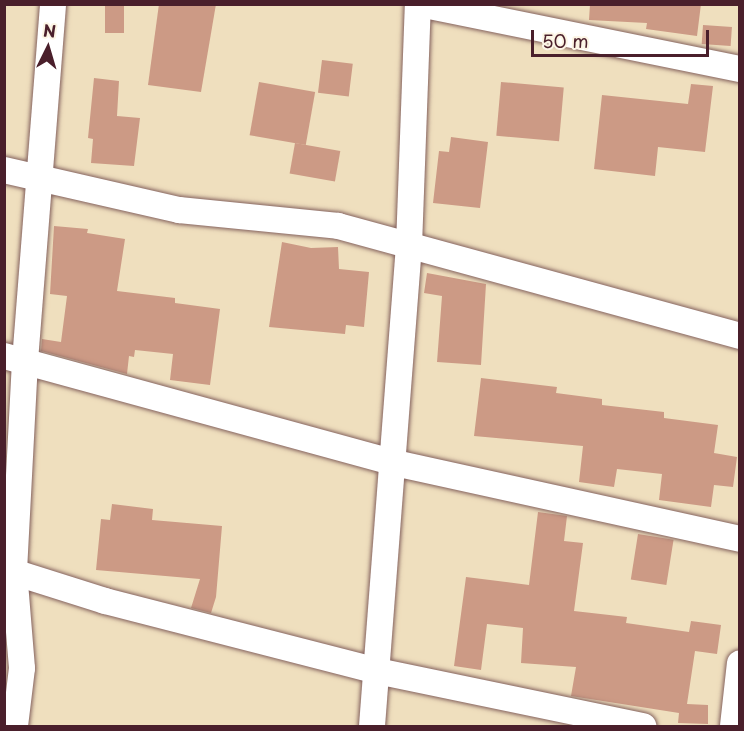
<!DOCTYPE html>
<style>
body{margin:0}
#map{position:relative;width:744px;height:731px;overflow:hidden;background:#efdfbe;font-family:"Playpen Sans",sans-serif}
div>[style]{position:absolute}
[style*='--x']{left:calc(var(--x)*1px);top:calc(var(--y)*1px);width:calc(var(--w)*1px);rotate:calc(var(--a)*1deg)}
.building>*{inset:0;background:#cc9a85;transform-origin:0 0}
.roads{filter:drop-shadow(0 0 2px #84625e) drop-shadow(0 0 2px #84625e)}
.minor>*{height:26px;margin:-13px;padding:0 13px;transform-origin:13px;border-radius:13px;background:#fff}
span{translate:-50% -50%;white-space:nowrap;text-align:center;line-height:1.15;-webkit-text-stroke:4.5px #fcf5e5;paint-order:stroke}
.frame{position:absolute;inset:0;border:6px solid #4a1f2b;pointer-events:none}
.north{position:absolute;left:18px;top:18px;width:60px;height:60px;-webkit-text-stroke:4px #fcf5e5;paint-order:stroke;rotate:5deg;font-size:16px;font-weight:700;line-height:24px;text-align:center;color:#4a1f2b}
.north::after{content:'';display:block;margin:auto;width:21px;height:27px;background:#4a1f2b;clip-path:polygon(50% 0,100% 100%,50% 72%,0 100%)}
.scale{position:absolute;left:531px;top:30px;width:178px;height:27px;box-sizing:border-box;border:3px solid #4a1f2b;border-top:0;padding-left:8px;font-size:18px;line-height:21px;white-space:nowrap;color:#4a1f2b;-webkit-text-stroke:4px #fcf5e5;paint-order:stroke}
</style>
<div id="map">
<div class="building">
<i style="left:105px;top:4px;width:19px;height:29px"></i>
<i style="clip-path:polygon(159px 4px,216px 4px,201px 92px,148px 85px)"></i>
<i style="clip-path:polygon(590px 4px,701px 4px,697px 36px,646px 29px,647px 23px,589px 20px)"></i>
<i style="left:703px;top:25px;width:29px;height:19px;rotate:4deg"></i>
<i style="left:322px;top:60px;width:31px;height:33px;rotate:7deg"></i>
<i style="clip-path:polygon(94px 78px,119px 81px,117px 116px,140px 118px,134px 166px,91px 163px,93px 139px,88px 138px)"></i>
<i style="left:259px;top:82px;width:57px;height:54px;rotate:10deg"></i>
<i style="left:501px;top:82px;width:63px;height:54px;rotate:5deg"></i>
<i style="clip-path:polygon(691px 84px,713px 86px,705px 152px,658px 147px,655px 176px,594px 169px,602px 95px,688px 104px)"></i>
<i style="clip-path:polygon(451px 137px,488px 142px,480px 208px,433px 203px,439px 151px,449px 152px)"></i>
<i style="left:295px;top:143px;width:46px;height:31px;rotate:10deg"></i>
<i style="clip-path:polygon(54px 226px,88px 229px,87px 233px,125px 239px,117px 291px,175px 298px,175px 303px,220px 309px,210px 385px,170px 380px,173px 354px,135px 350px,134px 357px,129px 356px,127px 374px,41px 351px,42px 339px,61px 342px,67px 296px,50px 294px)"></i>
<i style="clip-path:polygon(282px 242px,311px 248px,338px 247px,339px 269px,369px 272px,364px 327px,346px 325px,345px 334px,269px 327px)"></i>
<i style="clip-path:polygon(427px 273px,486px 284px,481px 365px,437px 362px,442px 296px,424px 293px)"></i>
<i style="clip-path:polygon(481px 378px,557px 387px,556px 393px,602px 399px,602px 405px,664px 412px,664px 418px,718px 425px,714px 453px,737px 457px,733px 487px,714px 485px,711px 507px,659px 500px,662px 474px,617px 469px,614px 487px,579px 482px,583px 446px,474px 436px)"></i>
<i style="clip-path:polygon(112px 504px,153px 509px,152px 520px,222px 526px,216px 597px,211px 613px,191px 608px,200px 579px,96px 570px,101px 519px,110px 520px)"></i>
<i style="clip-path:polygon(538px 512px,567px 516px,564px 541px,583px 543px,574px 611px,627px 617px,626px 623px,689px 632px,691px 621px,721px 625px,717px 654px,695px 651px,687px 704px,708px 705px,708px 724px,678px 723px,679px 713px,571px 696px,576px 667px,521px 663px,523px 628px,487px 624px,481px 670px,454px 666px,466px 577px,529px 585px)"></i>
<i style="left:638px;top:534px;width:36px;height:46px;rotate:9deg"></i>
</div>
<div class="roads">
<div class="minor">
<i style="--x:420;--y:4;--w:327;--a:11.5"></i>
<i style="--x:4;--y:170;--w:180;--a:12.9"></i>
<i style="--x:179;--y:210;--w:160;--a:5.7"></i>
<i style="--x:338;--y:226;--w:417;--a:15.3"></i>
<i style="--x:4;--y:356;--w:405;--a:15.3"></i>
<i style="--x:395;--y:463;--w:353;--a:12.4"></i>
<i style="--x:4;--y:569;--w:106;--a:17.6"></i>
<i style="--x:105;--y:601;--w:281;--a:14.4"></i>
<i style="--x:377;--y:671;--w:272;--a:11.7"></i>
<i style="--x:15;--y:726;--w:58;--a:-83.1"></i>
<i style="--x:22;--y:668;--w:97;--a:-94.7"></i>
<i style="--x:14;--y:571;--w:210;--a:-87"></i>
<i style="--x:25;--y:361;--w:358;--a:-85.5"></i>
<i style="--x:372;--y:726;--w:481;--a:-85.6"></i>
<i style="--x:409;--y:246;--w:242;--a:-87.9"></i>
<i style="--x:733;--y:726;--w:63;--a:-83.7"></i>
</div>
</div>
<div class="frame"></div>
<div class="north">N</div>
<div class="scale">50 m</div>
</div>
